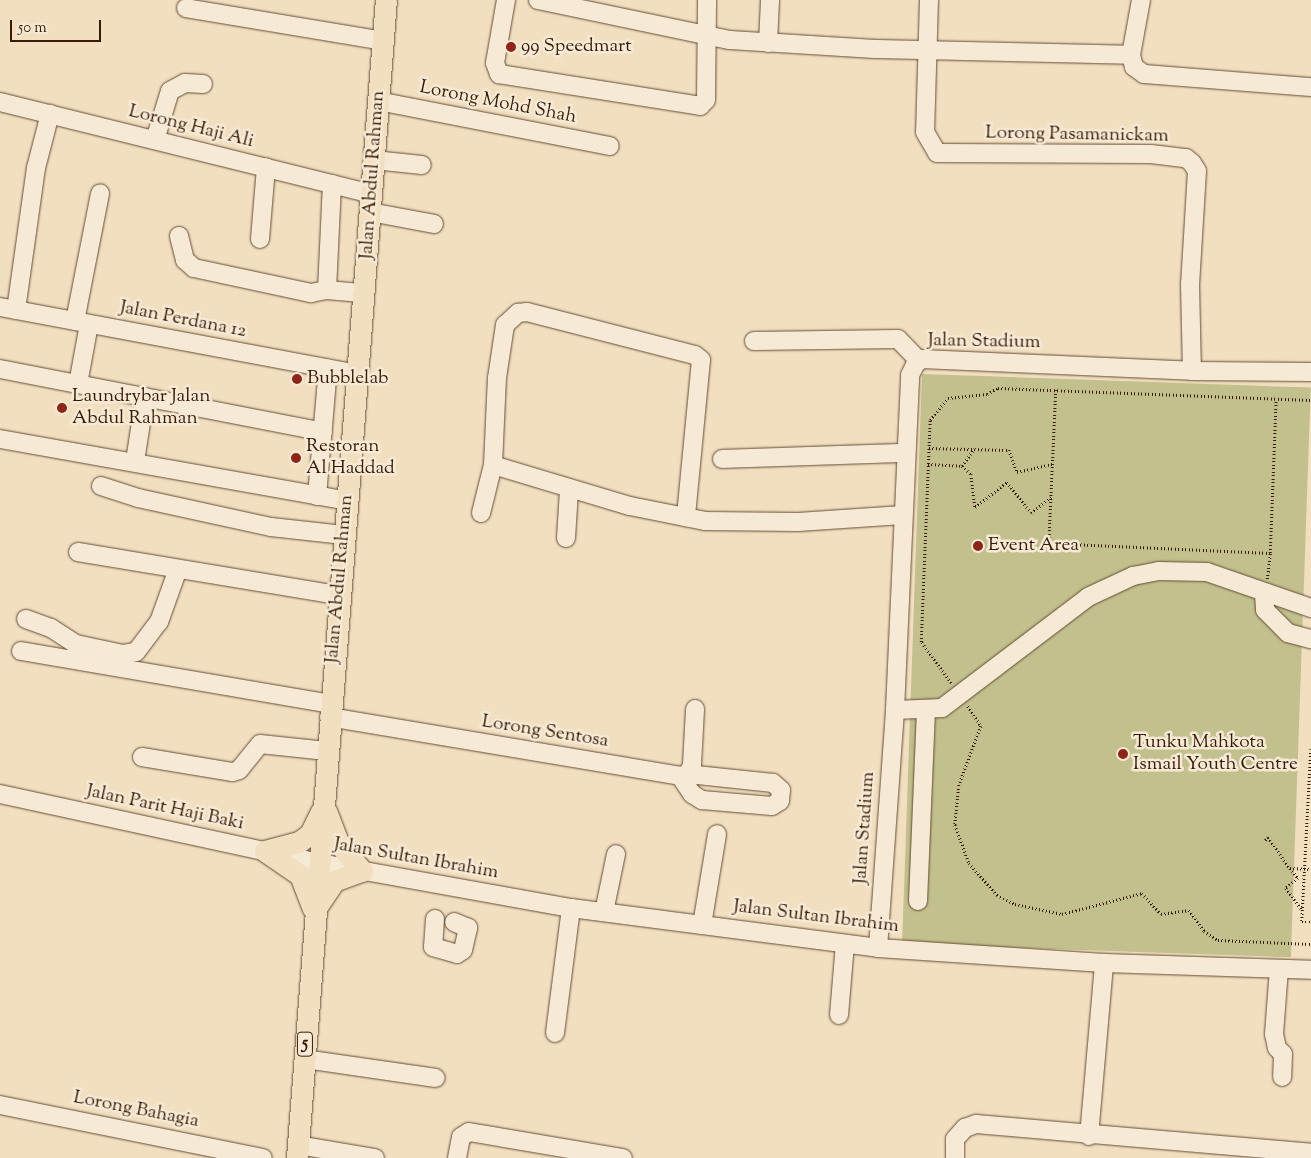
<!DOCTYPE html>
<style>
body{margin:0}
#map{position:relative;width:1311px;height:1158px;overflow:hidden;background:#f1dfc0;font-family:"Sorts Mill Goudy",serif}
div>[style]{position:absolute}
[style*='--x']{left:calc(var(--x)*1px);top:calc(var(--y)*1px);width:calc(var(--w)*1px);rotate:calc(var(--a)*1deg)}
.green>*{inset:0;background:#c2c08d;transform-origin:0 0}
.path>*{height:2.5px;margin-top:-1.25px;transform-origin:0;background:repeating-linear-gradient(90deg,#371b04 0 1px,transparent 0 3.5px)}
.roads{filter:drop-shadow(0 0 1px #664c33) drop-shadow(0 0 1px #664c33)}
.minor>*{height:18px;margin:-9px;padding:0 9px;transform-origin:9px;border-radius:9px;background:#f6ead6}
.major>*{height:21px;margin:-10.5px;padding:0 10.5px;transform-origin:10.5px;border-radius:10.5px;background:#f1dfc0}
.dots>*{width:14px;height:14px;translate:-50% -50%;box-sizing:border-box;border:2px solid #f6ead6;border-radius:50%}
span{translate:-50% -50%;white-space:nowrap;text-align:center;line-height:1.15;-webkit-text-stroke:5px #f6ead6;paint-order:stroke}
.shield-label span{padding:1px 4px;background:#f6ead6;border:1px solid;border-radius:4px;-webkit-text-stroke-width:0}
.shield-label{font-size:18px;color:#371b04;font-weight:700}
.poi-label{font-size:19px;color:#371b04}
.left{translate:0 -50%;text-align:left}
.street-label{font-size:19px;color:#371b04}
.scale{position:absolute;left:10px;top:20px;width:91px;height:22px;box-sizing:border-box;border:2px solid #371b04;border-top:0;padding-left:6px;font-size:15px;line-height:18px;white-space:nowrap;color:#371b04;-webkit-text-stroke:4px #f6ead6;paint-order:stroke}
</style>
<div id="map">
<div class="green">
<i style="left:922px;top:374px;width:389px;height:570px;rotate:2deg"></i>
</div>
<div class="path">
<i style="--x:1056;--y:390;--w:153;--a:92.6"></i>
<i style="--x:1049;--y:543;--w:221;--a:2.6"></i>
<i style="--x:1270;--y:553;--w:154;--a:-87.8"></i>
<i style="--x:929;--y:448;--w:80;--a:1.4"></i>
<i style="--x:1009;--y:450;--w:23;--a:70"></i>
<i style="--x:1017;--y:472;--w:36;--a:-13"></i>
<i style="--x:928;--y:464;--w:34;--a:3"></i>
<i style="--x:962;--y:466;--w:12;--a:42"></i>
<i style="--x:971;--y:474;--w:33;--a:83"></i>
<i style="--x:975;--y:507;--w:41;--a:-38"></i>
<i style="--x:1007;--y:482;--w:39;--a:52"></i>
<i style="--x:1031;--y:513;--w:26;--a:-39"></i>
<i style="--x:962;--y:466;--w:21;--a:-55"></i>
<i style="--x:1267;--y:579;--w:26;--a:-83"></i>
<i style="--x:951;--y:683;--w:51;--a:-126.2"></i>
<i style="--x:921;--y:642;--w:222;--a:-87.7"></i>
<i style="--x:930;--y:420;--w:28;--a:-51"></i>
<i style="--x:948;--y:398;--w:39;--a:-6"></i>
<i style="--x:987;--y:394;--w:13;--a:-29"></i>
<i style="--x:998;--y:388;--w:313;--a:2.2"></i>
<i style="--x:968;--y:706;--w:24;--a:57"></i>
<i style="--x:981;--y:726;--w:63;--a:110.4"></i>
<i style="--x:959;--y:785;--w:40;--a:95.7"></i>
<i style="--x:955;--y:825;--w:40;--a:69.8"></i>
<i style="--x:969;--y:863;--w:43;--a:48.8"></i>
<i style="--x:997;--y:895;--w:20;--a:27"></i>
<i style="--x:1015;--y:904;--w:48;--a:12"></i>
<i style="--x:1062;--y:914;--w:83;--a:-14.7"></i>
<i style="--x:1142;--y:893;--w:28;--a:48"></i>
<i style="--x:1161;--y:914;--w:28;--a:-8"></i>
<i style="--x:1189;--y:910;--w:26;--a:54"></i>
<i style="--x:1204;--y:931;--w:17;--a:33"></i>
<i style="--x:1218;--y:940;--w:93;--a:2.5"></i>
<i style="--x:1311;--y:749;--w:173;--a:93"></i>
<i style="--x:1302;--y:922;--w:9;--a:0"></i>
<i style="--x:1265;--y:840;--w:4;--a:-45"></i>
<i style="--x:1268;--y:837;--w:38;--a:55"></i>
<i style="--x:1290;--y:868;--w:21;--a:3"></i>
<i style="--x:1290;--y:868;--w:13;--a:51"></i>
<i style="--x:1298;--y:878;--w:16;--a:140"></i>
<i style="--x:1286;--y:888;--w:27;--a:54"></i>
</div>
<div class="roads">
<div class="minor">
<i style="--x:506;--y:0;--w:64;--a:99.9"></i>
<i style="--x:495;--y:63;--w:12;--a:70"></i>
<i style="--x:499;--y:74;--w:204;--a:9"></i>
<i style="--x:700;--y:106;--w:8;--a:-45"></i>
<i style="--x:706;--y:100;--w:100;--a:-89.4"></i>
<i style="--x:538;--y:0;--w:196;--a:11.8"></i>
<i style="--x:730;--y:40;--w:145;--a:3.6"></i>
<i style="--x:875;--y:49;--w:256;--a:1.3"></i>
<i style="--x:1131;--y:55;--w:56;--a:-79.7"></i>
<i style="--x:929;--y:0;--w:132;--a:91.7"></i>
<i style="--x:925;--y:132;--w:24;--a:60"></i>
<i style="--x:937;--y:153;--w:214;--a:0.3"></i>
<i style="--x:1151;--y:154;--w:35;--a:7"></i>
<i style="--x:1186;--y:158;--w:8;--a:40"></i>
<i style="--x:1192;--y:163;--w:9;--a:58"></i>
<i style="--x:1197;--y:171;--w:113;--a:93.5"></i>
<i style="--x:1190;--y:284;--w:87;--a:88.7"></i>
<i style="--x:186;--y:8;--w:200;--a:9.5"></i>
<i style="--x:768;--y:43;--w:43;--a:-87.3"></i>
<i style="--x:1131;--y:55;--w:12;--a:76"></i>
<i style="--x:1134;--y:67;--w:12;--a:35"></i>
<i style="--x:1144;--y:74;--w:168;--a:4.5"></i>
<i style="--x:378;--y:101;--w:236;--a:11"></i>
<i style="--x:0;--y:102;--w:382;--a:13.9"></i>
<i style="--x:155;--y:140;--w:51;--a:-73"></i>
<i style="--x:170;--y:91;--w:17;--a:-28"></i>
<i style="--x:185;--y:83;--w:18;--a:3"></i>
<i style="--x:374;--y:160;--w:48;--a:5.9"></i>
<i style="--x:332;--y:184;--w:106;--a:92.7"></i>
<i style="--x:327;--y:290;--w:37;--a:5"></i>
<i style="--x:370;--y:212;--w:65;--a:10.6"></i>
<i style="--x:179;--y:236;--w:25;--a:76"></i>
<i style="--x:185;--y:260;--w:12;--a:42"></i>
<i style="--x:194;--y:268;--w:120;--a:12.1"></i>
<i style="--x:311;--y:293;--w:16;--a:-11"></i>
<i style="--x:260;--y:239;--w:72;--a:-85.2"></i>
<i style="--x:0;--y:307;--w:363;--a:10.6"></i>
<i style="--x:16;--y:310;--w:143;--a:-82"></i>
<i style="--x:36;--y:168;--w:56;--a:-75.5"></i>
<i style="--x:75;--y:321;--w:130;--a:-78.9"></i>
<i style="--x:754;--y:341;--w:144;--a:-0.8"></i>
<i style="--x:898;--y:339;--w:30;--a:46"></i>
<i style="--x:0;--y:369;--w:329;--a:11"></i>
<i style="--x:78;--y:384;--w:61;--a:-79.6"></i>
<i style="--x:0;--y:439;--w:352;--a:10.1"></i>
<i style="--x:722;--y:459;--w:184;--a:-1.9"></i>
<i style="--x:135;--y:461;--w:65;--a:-81.1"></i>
<i style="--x:493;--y:465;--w:143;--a:16.7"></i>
<i style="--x:630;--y:506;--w:76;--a:11.3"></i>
<i style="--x:705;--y:521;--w:93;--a:0.6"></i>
<i style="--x:798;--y:522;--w:105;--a:-3.8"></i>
<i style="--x:101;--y:486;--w:39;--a:18"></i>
<i style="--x:138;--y:498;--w:136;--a:12.3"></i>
<i style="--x:271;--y:527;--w:73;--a:6.3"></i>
<i style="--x:317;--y:496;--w:128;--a:-85.1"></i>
<i style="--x:481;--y:513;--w:49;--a:-76"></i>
<i style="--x:493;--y:465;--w:87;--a:-87.4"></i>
<i style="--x:497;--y:378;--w:54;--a:-81.4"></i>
<i style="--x:505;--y:325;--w:18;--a:-43"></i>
<i style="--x:518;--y:313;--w:9;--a:-6"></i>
<i style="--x:527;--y:312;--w:173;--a:14.4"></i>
<i style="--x:695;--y:355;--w:8;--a:40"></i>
<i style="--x:701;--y:360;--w:158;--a:95.5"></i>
<i style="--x:566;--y:538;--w:48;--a:-86.4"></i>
<i style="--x:78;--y:552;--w:265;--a:9.4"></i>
<i style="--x:1264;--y:594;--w:16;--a:86"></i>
<i style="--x:1265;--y:610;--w:33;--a:45"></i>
<i style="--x:1288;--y:633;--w:24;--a:15"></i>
<i style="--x:26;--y:619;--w:27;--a:20"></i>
<i style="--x:51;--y:628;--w:30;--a:33"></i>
<i style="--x:76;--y:644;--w:48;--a:12"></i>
<i style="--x:123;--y:654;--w:13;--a:-9"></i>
<i style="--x:136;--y:652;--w:38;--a:-53"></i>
<i style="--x:159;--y:622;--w:56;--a:-70.3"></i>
<i style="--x:21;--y:651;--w:314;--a:9.7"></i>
<i style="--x:895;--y:710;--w:47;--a:-2.4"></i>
<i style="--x:942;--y:708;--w:183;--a:-37.2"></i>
<i style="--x:1088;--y:597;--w:50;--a:-25"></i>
<i style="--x:1133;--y:576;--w:25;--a:-11"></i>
<i style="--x:1158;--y:571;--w:49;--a:1.2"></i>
<i style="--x:1207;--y:572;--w:110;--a:19.1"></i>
<i style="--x:329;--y:717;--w:356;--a:9.5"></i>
<i style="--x:680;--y:776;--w:8;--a:-14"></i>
<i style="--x:688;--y:774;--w:10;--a:-66"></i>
<i style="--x:692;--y:765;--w:56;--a:-86.9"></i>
<i style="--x:142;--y:757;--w:92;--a:9.4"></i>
<i style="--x:233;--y:772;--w:6;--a:-18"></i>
<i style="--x:239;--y:770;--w:33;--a:-51"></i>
<i style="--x:260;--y:744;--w:67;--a:6"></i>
<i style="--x:680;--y:776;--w:22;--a:56"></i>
<i style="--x:692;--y:794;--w:12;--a:31"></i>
<i style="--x:702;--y:800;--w:70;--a:4.9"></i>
<i style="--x:772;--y:806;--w:9;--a:-32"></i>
<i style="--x:780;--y:801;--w:11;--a:-85"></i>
<i style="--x:781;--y:790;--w:11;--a:-139"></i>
<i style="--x:773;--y:783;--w:85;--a:-174"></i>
<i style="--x:0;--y:794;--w:327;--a:12.2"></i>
<i style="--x:320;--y:863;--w:255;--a:10.2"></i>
<i style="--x:571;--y:908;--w:310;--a:7.4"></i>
<i style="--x:878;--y:948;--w:226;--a:3.8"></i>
<i style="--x:1104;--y:963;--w:207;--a:1.9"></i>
<i style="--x:918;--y:901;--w:191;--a:-87.6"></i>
<i style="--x:604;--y:912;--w:59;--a:-78.3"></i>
<i style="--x:435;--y:919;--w:28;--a:94"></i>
<i style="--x:433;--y:947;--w:25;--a:16"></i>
<i style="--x:457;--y:954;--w:7;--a:-34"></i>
<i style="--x:463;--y:950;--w:23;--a:-77"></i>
<i style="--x:468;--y:928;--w:15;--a:-157"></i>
<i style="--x:702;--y:925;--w:92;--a:-80.6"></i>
<i style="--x:878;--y:948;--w:239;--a:-85.9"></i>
<i style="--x:895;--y:710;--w:335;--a:-87.4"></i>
<i style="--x:910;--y:375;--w:11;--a:-63"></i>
<i style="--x:915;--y:365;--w:8;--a:-45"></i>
<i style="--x:921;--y:359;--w:271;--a:2.5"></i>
<i style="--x:1192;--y:371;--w:119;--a:0.5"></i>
<i style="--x:1279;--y:969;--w:65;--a:94.4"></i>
<i style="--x:1274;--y:1034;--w:14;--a:78"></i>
<i style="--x:1277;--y:1048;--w:8;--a:45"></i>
<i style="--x:1283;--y:1054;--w:23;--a:92"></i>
<i style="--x:839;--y:1015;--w:71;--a:-85.2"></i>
<i style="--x:555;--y:1033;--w:126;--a:-82.7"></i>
<i style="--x:304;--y:1059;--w:133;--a:8.2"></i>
<i style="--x:0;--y:1105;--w:268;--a:11.4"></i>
<i style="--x:1089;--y:1136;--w:174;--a:-85"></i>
<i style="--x:298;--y:1145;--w:78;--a:9.6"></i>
<i style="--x:457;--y:1158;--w:21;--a:-79"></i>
<i style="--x:461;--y:1137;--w:9;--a:-32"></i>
<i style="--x:469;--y:1132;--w:156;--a:9.6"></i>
<i style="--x:955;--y:1158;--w:19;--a:-90"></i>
<i style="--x:955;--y:1139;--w:15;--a:-48"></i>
<i style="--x:965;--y:1128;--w:12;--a:-20"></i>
<i style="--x:976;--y:1124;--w:336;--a:4.9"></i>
</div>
<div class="major">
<i style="--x:265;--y:851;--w:42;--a:34.4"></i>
<i style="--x:300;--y:875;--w:36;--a:69"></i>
<i style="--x:265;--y:851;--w:35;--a:-15"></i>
<i style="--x:299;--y:842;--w:14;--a:-36"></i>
<i style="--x:310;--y:834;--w:25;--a:-64"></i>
<i style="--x:318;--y:905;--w:29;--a:-56"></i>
<i style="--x:334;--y:881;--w:30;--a:-20"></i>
<i style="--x:362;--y:871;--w:38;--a:-130"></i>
<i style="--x:338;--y:842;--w:33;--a:-111"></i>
<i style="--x:297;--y:1158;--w:1161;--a:-85.61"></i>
</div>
</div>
<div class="dots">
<i style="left:511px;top:47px;background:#8f2418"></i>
<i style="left:297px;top:379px;background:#8f2418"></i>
<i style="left:62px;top:408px;background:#8f2418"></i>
<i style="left:296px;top:458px;background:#8f2418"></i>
<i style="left:978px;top:546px;background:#8f2418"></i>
<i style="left:1123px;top:754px;background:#8f2418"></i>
</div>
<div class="shield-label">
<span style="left:305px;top:1044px">5</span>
</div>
<div class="poi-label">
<span class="left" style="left:521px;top:47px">99 Speedmart</span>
<span class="left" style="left:307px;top:379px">Bubblelab</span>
<span class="left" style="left:72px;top:408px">Laundrybar Jalan<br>Abdul Rahman</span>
<span class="left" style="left:306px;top:458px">Restoran<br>Al Haddad</span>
<span class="left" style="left:988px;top:546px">Event Area</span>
<span class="left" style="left:1133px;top:754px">Tunku Mahkota<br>Ismail Youth Centre</span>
</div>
<div class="street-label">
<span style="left:498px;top:103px;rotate:11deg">Lorong Mohd Shah</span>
<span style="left:191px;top:127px;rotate:14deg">Lorong Haji Ali</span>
<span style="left:1077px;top:135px;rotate:1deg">Lorong Pasamanickam</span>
<span style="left:373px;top:175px;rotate:-86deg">Jalan Abdul Rahman</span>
<span style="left:183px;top:320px;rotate:11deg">Jalan Perdana 12</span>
<span style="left:984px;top:342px;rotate:1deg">Jalan Stadium</span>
<span style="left:340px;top:579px;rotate:-85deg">Jalan Abdul Rahman</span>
<span style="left:545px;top:732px;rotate:9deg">Lorong Sentosa</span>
<span style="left:165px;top:808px;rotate:12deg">Jalan Parit Haji Baki</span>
<span style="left:865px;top:828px;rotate:-86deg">Jalan Stadium</span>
<span style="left:416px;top:859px;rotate:10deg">Jalan Sultan Ibrahim</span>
<span style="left:816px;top:917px;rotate:7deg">Jalan Sultan Ibrahim</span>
<span style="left:136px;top:1110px;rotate:11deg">Lorong Bahagia</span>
</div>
<div class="scale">50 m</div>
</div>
